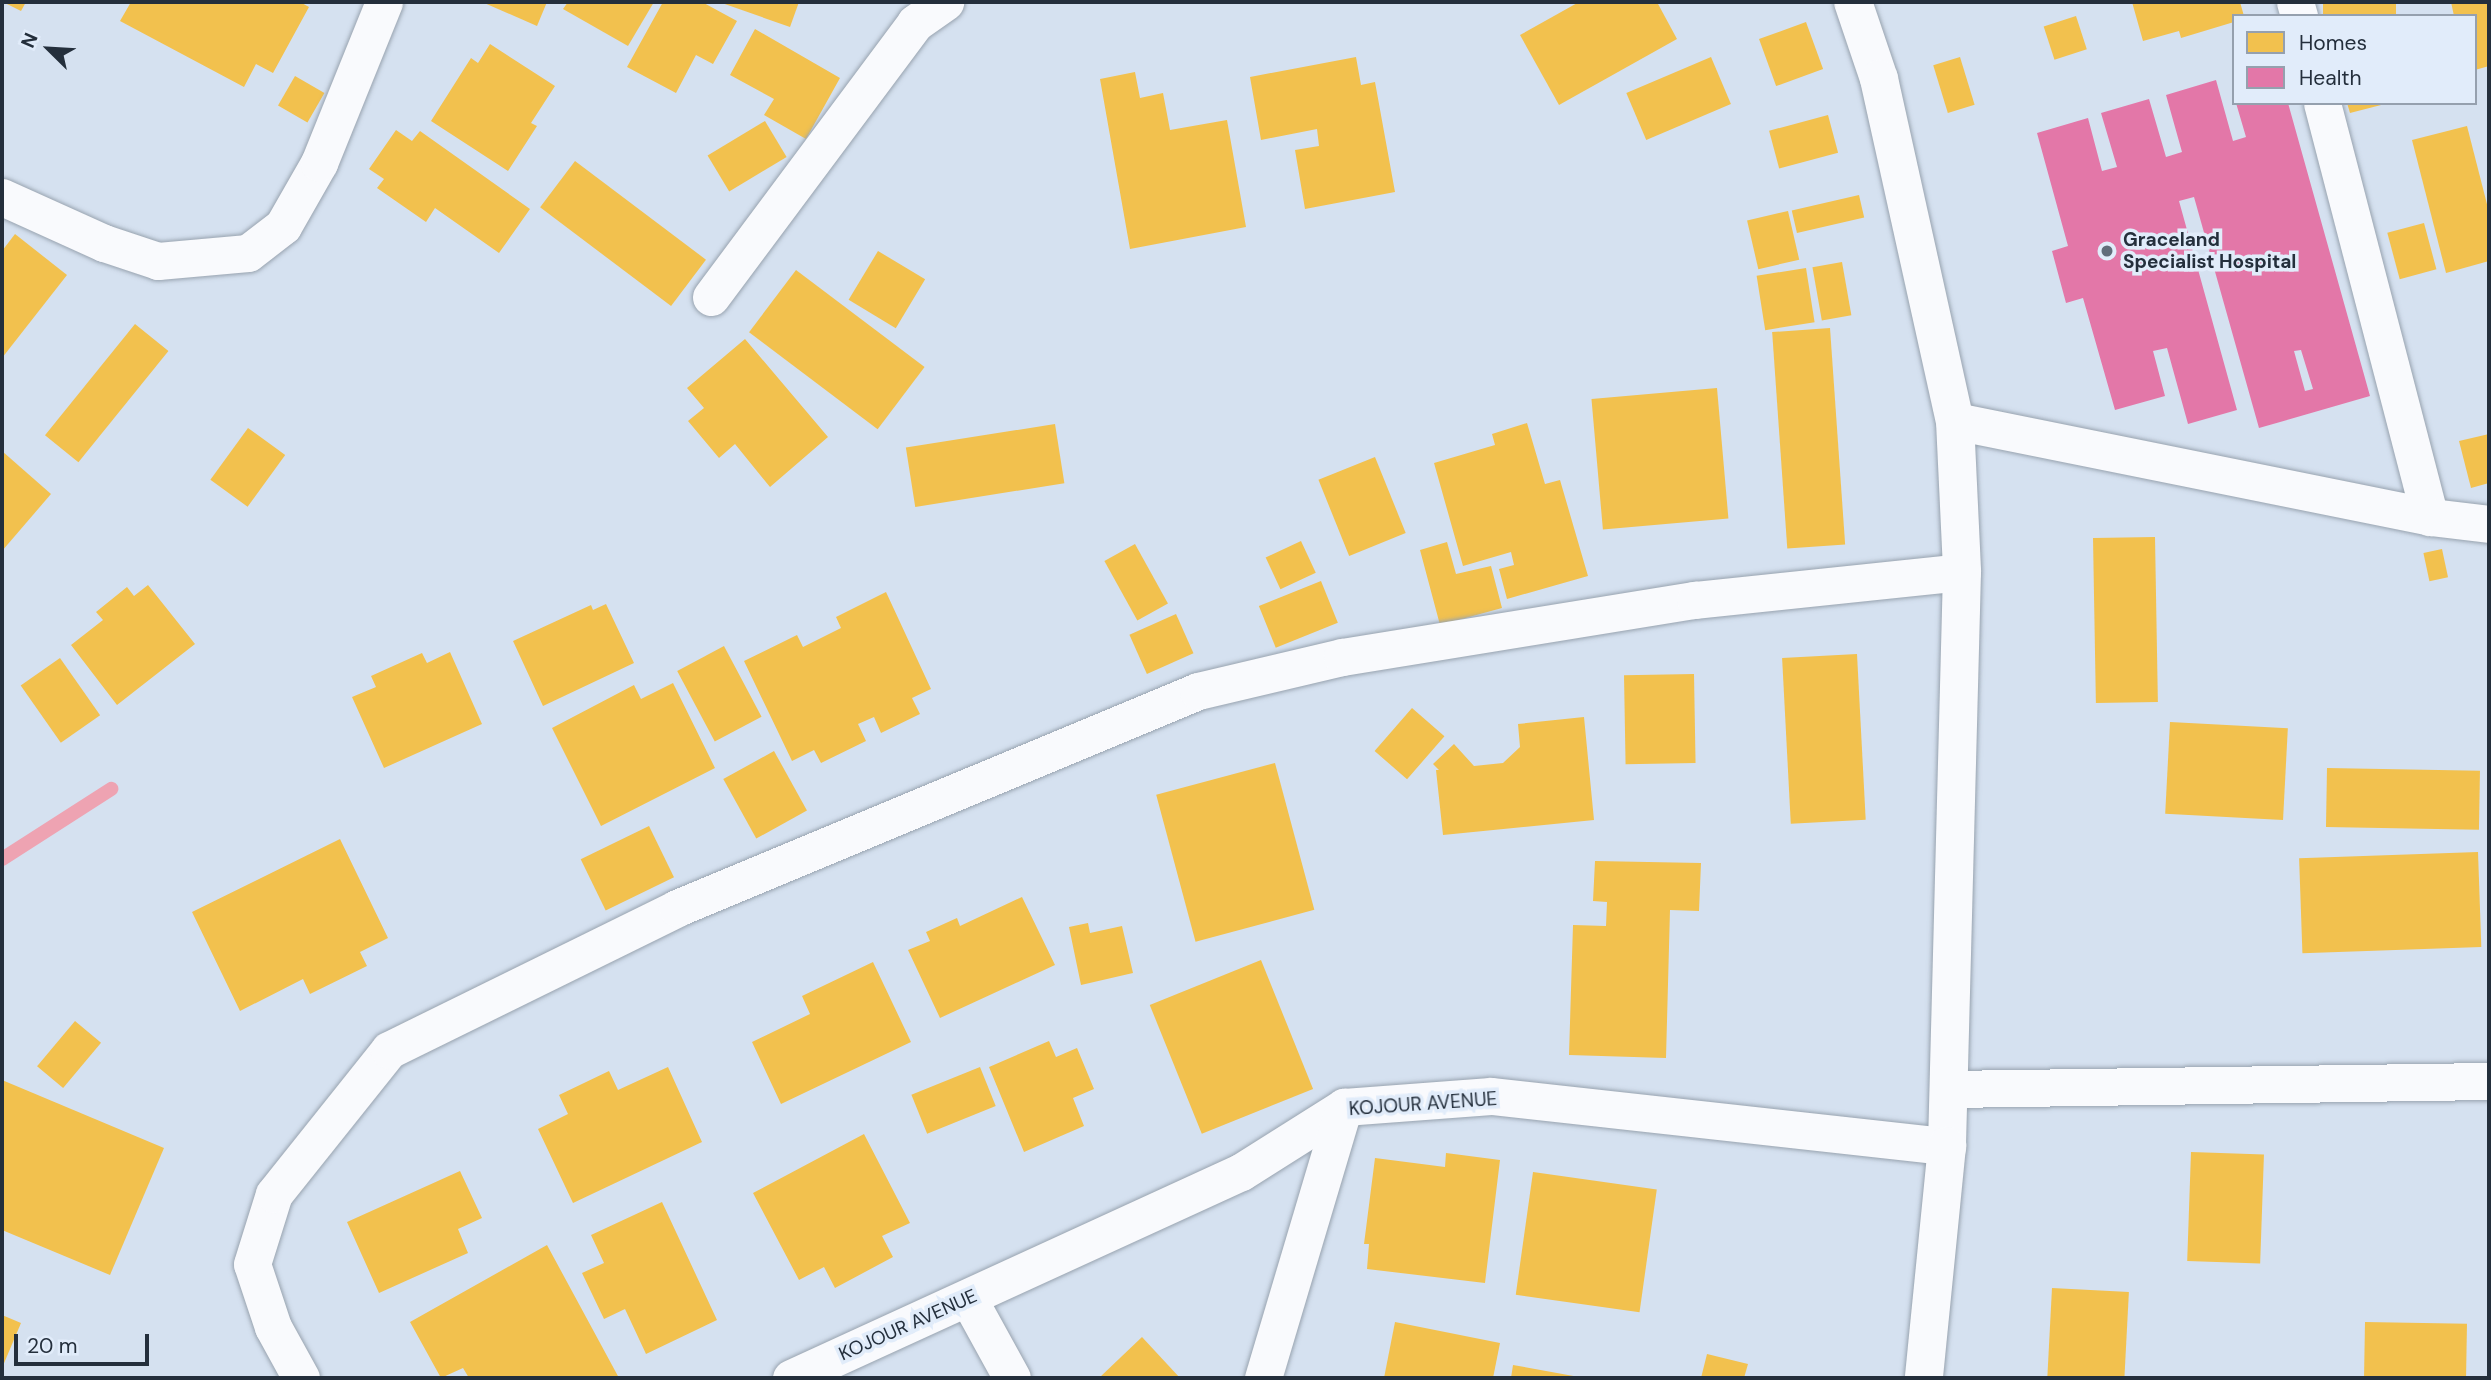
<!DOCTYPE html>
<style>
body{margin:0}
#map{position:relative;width:2491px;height:1380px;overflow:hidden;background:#d5e1f0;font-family:"DM Sans",sans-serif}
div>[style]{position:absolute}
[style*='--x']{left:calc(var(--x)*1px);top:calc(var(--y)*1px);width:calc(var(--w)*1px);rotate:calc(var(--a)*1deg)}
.homes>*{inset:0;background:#f2c14e;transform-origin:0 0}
.health>*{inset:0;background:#e377a8}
.stream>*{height:14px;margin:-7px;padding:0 7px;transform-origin:7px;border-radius:7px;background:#eea3b2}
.roads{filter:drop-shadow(0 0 2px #98a3af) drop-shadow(0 0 2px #98a3af)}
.minor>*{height:37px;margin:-18.5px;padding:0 18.5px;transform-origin:18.5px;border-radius:18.5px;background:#f9fafd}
.tertiary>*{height:38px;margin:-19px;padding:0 19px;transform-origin:19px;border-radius:19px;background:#f9fafd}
.dots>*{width:19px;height:19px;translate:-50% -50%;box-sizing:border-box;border:4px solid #e1ecfa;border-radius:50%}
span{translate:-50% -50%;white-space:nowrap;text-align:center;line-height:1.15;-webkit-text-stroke:7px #e1ecfa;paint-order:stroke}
.poi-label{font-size:19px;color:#242f3c;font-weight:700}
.left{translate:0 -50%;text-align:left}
.street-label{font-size:19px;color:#242f3c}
.frame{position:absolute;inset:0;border:4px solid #242f3c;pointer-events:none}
.legend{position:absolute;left:2232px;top:14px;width:245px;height:91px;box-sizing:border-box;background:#e1ecfa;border:2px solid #95a0ae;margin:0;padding:9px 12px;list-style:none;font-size:21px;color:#242f3c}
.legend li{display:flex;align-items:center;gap:14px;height:35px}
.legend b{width:35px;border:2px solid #95a0ae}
.north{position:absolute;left:14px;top:14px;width:70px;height:70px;-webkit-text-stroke:5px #e1ecfa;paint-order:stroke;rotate:294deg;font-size:19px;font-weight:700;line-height:28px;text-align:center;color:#242f3c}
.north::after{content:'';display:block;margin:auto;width:24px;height:32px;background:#242f3c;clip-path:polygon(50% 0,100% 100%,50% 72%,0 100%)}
.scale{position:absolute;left:14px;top:1334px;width:135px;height:32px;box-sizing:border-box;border:4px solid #242f3c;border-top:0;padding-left:9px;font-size:21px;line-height:24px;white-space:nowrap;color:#242f3c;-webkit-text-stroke:5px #e1ecfa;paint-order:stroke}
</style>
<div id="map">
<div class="homes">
<i style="clip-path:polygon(3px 2px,26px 2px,21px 11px)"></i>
<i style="clip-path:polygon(131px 2px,300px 2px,309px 7px,273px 73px,256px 64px,244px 87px,120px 21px)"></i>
<i style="clip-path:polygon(482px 2px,547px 2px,537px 26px)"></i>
<i style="clip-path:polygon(568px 2px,654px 2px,628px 46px,563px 9px)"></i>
<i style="clip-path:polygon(663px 2px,702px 2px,737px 21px,713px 64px,696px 55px,676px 93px,627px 67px)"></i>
<i style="clip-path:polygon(719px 2px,799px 2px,790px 27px)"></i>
<i style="clip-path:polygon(1579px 2px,1657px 2px,1677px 39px,1559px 105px,1520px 35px)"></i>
<i style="clip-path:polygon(2132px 2px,2240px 2px,2244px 16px,2234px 16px,2234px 22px,2181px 38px,2179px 31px,2143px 41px)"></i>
<i style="left:2323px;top:2px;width:73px;height:15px"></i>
<i style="clip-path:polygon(2451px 2px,2489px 2px,2489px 66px,2475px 70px,2475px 16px,2454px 16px)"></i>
<i style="left:2076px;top:16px;width:35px;height:34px;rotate:72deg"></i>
<i style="left:1806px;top:22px;width:50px;height:50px;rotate:70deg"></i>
<i style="clip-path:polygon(755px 29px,840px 78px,806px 139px,764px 115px,774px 99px,730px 75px)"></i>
<i style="clip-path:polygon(490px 44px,555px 86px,531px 123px,537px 126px,508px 171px,431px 121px,471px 58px,478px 63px)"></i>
<i style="clip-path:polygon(1356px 57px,1361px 85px,1375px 82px,1395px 192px,1305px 209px,1295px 150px,1319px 146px,1317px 129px,1261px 140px,1250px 77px)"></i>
<i style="left:1711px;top:57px;width:51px;height:92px;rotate:67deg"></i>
<i style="left:1960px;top:57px;width:50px;height:28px;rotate:73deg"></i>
<i style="clip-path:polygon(1135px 72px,1140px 98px,1163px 93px,1170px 130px,1227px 120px,1246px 227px,1130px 249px,1100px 79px)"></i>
<i style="left:295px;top:76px;width:34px;height:34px;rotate:30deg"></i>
<i style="clip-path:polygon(2347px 103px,2385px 103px,2385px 104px,2350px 113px)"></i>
<i style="left:1828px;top:115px;width:39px;height:61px;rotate:75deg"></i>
<i style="left:765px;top:121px;width:42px;height:67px;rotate:59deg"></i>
<i style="clip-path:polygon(2467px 126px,2489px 212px,2489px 261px,2446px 273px,2412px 140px)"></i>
<i style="clip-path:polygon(396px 130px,412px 141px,420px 131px,530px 209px,499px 253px,435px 208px,426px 222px,377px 188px,384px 179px,369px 169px)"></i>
<i style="left:575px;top:161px;width:164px;height:58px;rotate:37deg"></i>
<i style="left:1859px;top:195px;width:23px;height:69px;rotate:77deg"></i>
<i style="left:1788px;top:211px;width:50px;height:42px;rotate:77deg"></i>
<i style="left:2424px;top:223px;width:48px;height:38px;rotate:75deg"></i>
<i style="clip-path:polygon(15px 234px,67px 275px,2px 358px,2px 251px)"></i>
<i style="left:878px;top:251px;width:55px;height:57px;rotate:31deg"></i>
<i style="left:1842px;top:262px;width:54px;height:30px;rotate:80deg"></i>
<i style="left:1806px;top:268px;width:55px;height:50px;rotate:81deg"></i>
<i style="left:796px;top:270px;width:161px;height:78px;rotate:37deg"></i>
<i style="left:135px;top:324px;width:43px;height:143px;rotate:39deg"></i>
<i style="left:1830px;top:328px;width:217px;height:58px;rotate:86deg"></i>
<i style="clip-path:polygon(745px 339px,828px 437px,770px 487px,735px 444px,719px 458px,688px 421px,704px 408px,687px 388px)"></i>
<i style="left:1717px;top:388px;width:131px;height:126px;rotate:85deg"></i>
<i style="clip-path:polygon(1527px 423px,1545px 484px,1560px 480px,1588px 576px,1507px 599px,1499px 569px,1514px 565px,1511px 552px,1463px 566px,1434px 463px,1495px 445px,1492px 434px)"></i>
<i style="left:1055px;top:424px;width:60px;height:151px;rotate:81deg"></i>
<i style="left:248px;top:428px;width:46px;height:64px;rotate:36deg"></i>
<i style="clip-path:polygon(2489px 434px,2489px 483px,2471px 488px,2459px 441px)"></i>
<i style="clip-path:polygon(2px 451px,51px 494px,2px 551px)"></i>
<i style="left:1375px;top:457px;width:82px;height:61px;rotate:68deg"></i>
<i style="left:2155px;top:537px;width:165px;height:62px;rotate:89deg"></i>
<i style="left:1301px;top:541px;width:35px;height:39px;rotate:65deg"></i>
<i style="clip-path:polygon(1447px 542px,1456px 574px,1491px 566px,1502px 608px,1440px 625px,1420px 550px)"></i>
<i style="left:1135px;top:544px;width:68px;height:35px;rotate:61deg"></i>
<i style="left:2442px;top:549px;width:29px;height:19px;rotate:78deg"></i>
<i style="left:1321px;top:581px;width:45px;height:67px;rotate:68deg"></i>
<i style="clip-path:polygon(148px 585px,195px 644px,117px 705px,71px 645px,103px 620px,96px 612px,127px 587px,134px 596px)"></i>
<i style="clip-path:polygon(886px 592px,931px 689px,912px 698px,920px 714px,881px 733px,874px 717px,858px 724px,866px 741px,821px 763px,814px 750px,792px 761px,744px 661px,797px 635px,803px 647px,841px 628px,836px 617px)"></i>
<i style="clip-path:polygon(606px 604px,634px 663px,543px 706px,513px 641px,591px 605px,593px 610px)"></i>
<i style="left:1176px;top:614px;width:43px;height:51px;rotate:66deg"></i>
<i style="left:724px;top:646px;width:80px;height:53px;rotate:62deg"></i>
<i style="clip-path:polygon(450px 652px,482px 724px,384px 768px,352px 697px,376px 687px,371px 676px,422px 653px,427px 663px)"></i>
<i style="left:1857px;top:654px;width:166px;height:75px;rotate:87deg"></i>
<i style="left:60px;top:658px;width:70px;height:48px;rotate:55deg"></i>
<i style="left:1694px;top:674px;width:89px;height:70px;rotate:89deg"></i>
<i style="clip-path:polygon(673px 683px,715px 768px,601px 826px,552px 728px,634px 685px,641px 699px)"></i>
<i style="left:1412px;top:708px;width:43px;height:57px;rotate:41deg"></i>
<i style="clip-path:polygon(1584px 717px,1594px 820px,1443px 835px,1436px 770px,1439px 770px,1433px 764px,1454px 744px,1474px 766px,1503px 763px,1520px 747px,1518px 724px)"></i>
<i style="left:2170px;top:722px;width:118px;height:92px;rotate:3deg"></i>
<i style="left:774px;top:751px;width:68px;height:58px;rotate:61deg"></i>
<i style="left:1275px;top:763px;width:152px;height:123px;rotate:75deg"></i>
<i style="left:2327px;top:768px;width:153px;height:59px;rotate:1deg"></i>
<i style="left:649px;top:826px;width:57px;height:76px;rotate:64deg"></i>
<i style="clip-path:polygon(340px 839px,388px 938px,360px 952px,367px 966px,310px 994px,303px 979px,240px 1011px,192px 912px)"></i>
<i style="left:2478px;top:852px;width:95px;height:179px;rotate:88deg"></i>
<i style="clip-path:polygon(1595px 861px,1701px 863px,1699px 911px,1670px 910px,1666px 1058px,1569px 1055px,1573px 925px,1606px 926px,1607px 902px,1593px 901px)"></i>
<i style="clip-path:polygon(1022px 897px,1055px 965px,940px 1018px,908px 950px,930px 941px,926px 932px,957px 918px,960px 926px)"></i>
<i style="clip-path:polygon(1088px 923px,1090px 933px,1122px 926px,1133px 973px,1081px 985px,1069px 927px)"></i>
<i style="left:1261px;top:960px;width:139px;height:120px;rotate:68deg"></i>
<i style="clip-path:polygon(873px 962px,911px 1042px,781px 1104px,752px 1042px,810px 1014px,802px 996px)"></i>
<i style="left:75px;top:1021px;width:34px;height:59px;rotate:40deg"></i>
<i style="clip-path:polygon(1049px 1041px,1056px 1057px,1077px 1048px,1094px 1089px,1073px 1098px,1084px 1126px,1024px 1152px,989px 1067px)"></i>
<i style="clip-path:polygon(668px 1067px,702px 1142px,573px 1203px,538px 1129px,568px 1114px,559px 1095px,609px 1071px,618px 1090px)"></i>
<i style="left:980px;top:1067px;width:42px;height:74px;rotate:68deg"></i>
<i style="clip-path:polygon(2px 1080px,164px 1148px,110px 1275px,2px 1230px)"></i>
<i style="clip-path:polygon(864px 1134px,910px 1223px,882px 1236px,893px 1257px,835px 1288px,824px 1267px,799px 1280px,753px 1193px)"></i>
<i style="left:2191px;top:1152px;width:73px;height:109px;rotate:2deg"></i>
<i style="clip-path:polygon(1446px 1153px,1500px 1160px,1485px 1283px,1367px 1269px,1369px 1244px,1364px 1244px,1375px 1158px,1445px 1167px)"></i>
<i style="clip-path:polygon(460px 1171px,482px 1218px,458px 1229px,468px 1253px,379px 1293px,347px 1222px)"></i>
<i style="left:1533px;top:1172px;width:125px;height:124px;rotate:8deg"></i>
<i style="clip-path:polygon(662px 1202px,717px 1320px,646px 1354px,625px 1309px,604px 1319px,582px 1273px,604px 1263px,591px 1235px)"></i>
<i style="clip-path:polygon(547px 1245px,619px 1378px,469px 1378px,463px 1368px,441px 1378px,410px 1322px)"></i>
<i style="left:2052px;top:1288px;width:77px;height:90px;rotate:3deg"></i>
<i style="clip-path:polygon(2px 1315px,21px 1323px,2px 1368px)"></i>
<i style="clip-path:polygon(1395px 1322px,1500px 1343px,1493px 1378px,1384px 1378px)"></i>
<i style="left:2365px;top:1322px;width:102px;height:56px;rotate:1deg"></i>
<i style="clip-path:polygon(1142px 1337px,1180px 1378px,1099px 1378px)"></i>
<i style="clip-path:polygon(1707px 1354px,1748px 1364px,1744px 1378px,1701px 1378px)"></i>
<i style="clip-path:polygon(1513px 1365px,1579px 1377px,1578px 1378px,1511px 1378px)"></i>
</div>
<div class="health">
<i style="clip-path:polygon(evenodd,2216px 80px,2233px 141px,2246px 137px,2236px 103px,2288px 103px,2370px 396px,2259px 428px,2194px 197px,2179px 201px,2237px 410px,2188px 424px,2167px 348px,2153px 351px,2165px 396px,2115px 410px,2083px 298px,2066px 303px,2052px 251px,2068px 246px,2037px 133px,2088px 118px,2102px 171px,2117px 167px,2101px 113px,2149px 99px,2166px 157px,2182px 152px,2166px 95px,2216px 80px,2301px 350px,2313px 389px,2305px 391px,2294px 351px,2301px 350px)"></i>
</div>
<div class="stream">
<i style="--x:2;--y:859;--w:130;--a:-32.7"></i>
</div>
<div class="roads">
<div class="minor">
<i style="--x:2295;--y:2;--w:15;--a:74"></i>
<i style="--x:2322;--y:103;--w:428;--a:75.4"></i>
<i style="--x:2;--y:197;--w:112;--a:24.3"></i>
<i style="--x:104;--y:243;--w:57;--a:18.4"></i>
<i style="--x:158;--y:261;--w:90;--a:-5.1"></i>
<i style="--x:248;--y:253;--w:44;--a:-37.6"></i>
<i style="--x:283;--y:226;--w:73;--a:-60.3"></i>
<i style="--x:319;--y:163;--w:174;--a:-68"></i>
<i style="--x:711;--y:297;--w:342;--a:-53.3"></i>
<i style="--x:915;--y:23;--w:37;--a:-35"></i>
<i style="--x:1955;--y:421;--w:485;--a:11.4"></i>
<i style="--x:2430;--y:517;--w:59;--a:6.8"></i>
<i style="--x:1949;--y:1089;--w:540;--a:-0.85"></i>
<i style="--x:968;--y:1298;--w:91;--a:61.2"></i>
<i style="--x:301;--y:1378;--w:58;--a:-118.8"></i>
<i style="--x:273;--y:1327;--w:66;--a:-108.4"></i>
<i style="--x:252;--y:1264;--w:73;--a:-72.6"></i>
<i style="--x:274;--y:1194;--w:184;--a:-51.4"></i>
<i style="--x:389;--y:1050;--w:321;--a:-26.2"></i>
<i style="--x:677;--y:908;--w:564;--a:-22.61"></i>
<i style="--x:1198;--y:691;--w:148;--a:-13.3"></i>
<i style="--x:1342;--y:657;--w:358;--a:-9.2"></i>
<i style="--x:1695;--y:600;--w:268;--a:-6"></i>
<i style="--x:791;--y:1378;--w:495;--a:-24.6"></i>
<i style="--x:1241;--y:1172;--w:122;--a:-32.3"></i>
<i style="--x:1344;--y:1107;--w:147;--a:-4.3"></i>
<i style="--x:1491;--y:1096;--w:459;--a:6.3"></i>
<i style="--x:1263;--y:1378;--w:283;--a:-73.4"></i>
</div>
<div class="tertiary">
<i style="--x:1853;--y:2;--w:81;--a:71.3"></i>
<i style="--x:1879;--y:79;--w:350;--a:77.5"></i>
<i style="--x:1955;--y:421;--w:151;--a:87.3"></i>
<i style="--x:1962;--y:572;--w:574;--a:91.5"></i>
<i style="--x:1947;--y:1146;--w:233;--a:95.7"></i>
</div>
</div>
<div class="dots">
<i style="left:2107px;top:251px;background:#626d7b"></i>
</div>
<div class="poi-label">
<span class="left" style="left:2123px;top:251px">Graceland<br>Specialist Hospital</span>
</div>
<div class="street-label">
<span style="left:1423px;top:1104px;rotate:-4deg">KOJOUR AVENUE</span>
<span style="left:908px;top:1325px;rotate:-24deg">KOJOUR AVENUE</span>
</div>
<div class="frame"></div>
<ul class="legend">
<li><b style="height:19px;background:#f2c14e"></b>Homes</li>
<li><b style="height:19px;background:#e377a8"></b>Health</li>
</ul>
<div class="north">N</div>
<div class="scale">20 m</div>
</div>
